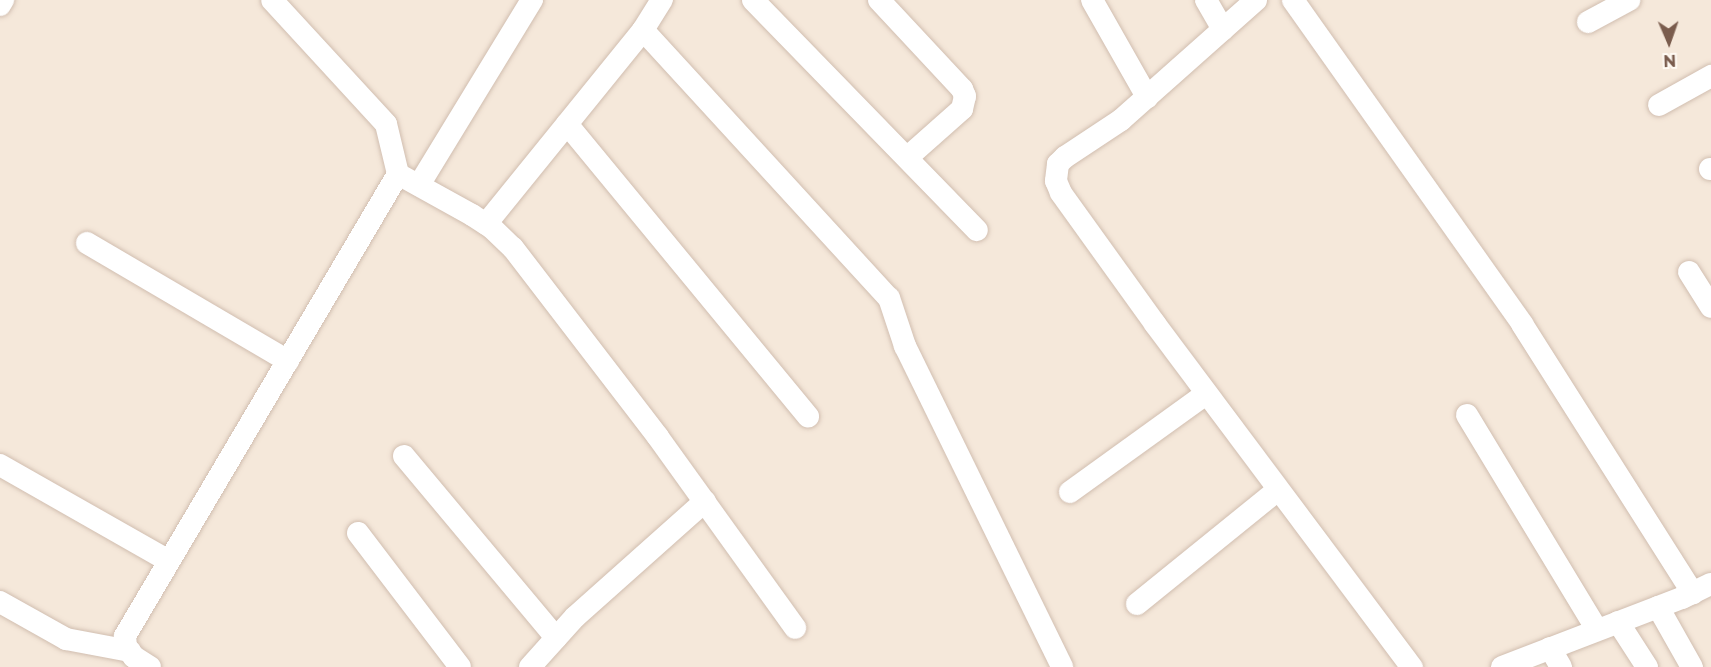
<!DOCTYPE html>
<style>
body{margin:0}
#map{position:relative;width:1711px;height:667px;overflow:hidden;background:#fdf6ec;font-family:Montserrat,sans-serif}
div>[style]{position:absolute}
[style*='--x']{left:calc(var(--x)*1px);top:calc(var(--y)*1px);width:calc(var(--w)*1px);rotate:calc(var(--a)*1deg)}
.residential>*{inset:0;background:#f5e8da;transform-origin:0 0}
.roads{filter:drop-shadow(0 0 2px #d1beb0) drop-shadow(0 0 2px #d1beb0)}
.minor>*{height:22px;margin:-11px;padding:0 11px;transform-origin:11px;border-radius:11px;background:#fff}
span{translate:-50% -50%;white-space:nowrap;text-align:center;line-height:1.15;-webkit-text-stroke:4.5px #fffaf3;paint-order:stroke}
.north{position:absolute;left:1639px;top:12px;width:60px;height:60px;-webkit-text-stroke:4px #fffaf3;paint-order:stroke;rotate:178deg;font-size:16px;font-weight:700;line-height:24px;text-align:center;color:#7a5c4d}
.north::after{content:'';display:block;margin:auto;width:21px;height:27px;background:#7a5c4d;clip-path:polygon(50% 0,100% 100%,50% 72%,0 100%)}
</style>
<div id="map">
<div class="residential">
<i style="left:0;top:0;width:1711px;height:667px"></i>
</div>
<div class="roads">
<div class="minor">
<i style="--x:753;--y:0;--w:321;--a:45.8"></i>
<i style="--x:879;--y:0;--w:122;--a:47"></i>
<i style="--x:962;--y:89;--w:8;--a:67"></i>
<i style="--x:965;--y:96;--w:13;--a:103"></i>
<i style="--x:962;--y:109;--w:72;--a:138.4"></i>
<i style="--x:1092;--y:0;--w:112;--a:60.4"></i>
<i style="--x:1206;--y:0;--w:34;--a:60"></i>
<i style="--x:1256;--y:0;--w:181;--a:138.4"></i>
<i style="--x:1121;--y:120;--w:67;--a:146.5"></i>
<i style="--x:1065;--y:157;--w:10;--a:135"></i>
<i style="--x:1058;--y:164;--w:17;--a:97"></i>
<i style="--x:1056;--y:181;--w:13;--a:67"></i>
<i style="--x:1061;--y:193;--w:161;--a:54.3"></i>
<i style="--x:1155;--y:324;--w:429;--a:53.2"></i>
<i style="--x:1293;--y:0;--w:397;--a:54.7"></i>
<i style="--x:1522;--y:324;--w:319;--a:57.6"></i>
<i style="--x:0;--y:5;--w:6;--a:-59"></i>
<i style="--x:1588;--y:22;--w:47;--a:-28.2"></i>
<i style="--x:643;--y:30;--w:364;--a:47.5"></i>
<i style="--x:889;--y:298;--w:51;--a:71.6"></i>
<i style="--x:905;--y:346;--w:357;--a:63.9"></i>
<i style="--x:1659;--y:105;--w:60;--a:-29.1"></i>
<i style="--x:567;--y:124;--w:379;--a:50.5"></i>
<i style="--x:1710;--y:169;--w:1;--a:0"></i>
<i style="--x:398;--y:174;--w:85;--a:29"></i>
<i style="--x:472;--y:215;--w:24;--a:33"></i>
<i style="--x:492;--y:228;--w:29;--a:44"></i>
<i style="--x:513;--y:248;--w:238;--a:52.5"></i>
<i style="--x:658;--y:437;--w:235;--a:54.3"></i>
<i style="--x:419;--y:185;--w:217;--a:-58.6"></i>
<i style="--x:486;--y:224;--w:250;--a:-51"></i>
<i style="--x:643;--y:30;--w:36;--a:-58"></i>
<i style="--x:87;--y:243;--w:233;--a:30.4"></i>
<i style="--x:1689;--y:272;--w:41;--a:57.8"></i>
<i style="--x:1467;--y:415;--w:251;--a:58.8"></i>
<i style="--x:404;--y:456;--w:237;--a:50.1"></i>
<i style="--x:0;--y:465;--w:194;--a:29.6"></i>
<i style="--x:1070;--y:492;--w:168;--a:-35.8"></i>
<i style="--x:358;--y:533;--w:168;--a:52.7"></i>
<i style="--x:0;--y:602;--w:76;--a:29.3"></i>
<i style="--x:66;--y:639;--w:65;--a:10.6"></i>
<i style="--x:1137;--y:604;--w:181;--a:-39"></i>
<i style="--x:1658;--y:607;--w:69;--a:60.5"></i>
<i style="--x:1618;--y:622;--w:54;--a:57.2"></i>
<i style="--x:1550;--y:648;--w:22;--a:60"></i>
<i style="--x:150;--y:667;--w:19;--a:-148"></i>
<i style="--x:134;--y:657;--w:13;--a:-129"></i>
<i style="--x:126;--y:647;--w:11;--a:-95"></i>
<i style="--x:125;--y:636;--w:537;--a:-59.42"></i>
<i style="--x:398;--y:174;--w:51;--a:-103.5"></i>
<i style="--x:386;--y:124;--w:168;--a:-132.6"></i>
<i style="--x:530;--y:667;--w:67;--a:-48"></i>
<i style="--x:575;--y:617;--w:174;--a:-41.7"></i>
<i style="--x:1502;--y:667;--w:193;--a:-21"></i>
<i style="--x:1682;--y:598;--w:32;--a:-26"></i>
</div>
</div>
<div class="north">N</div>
</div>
